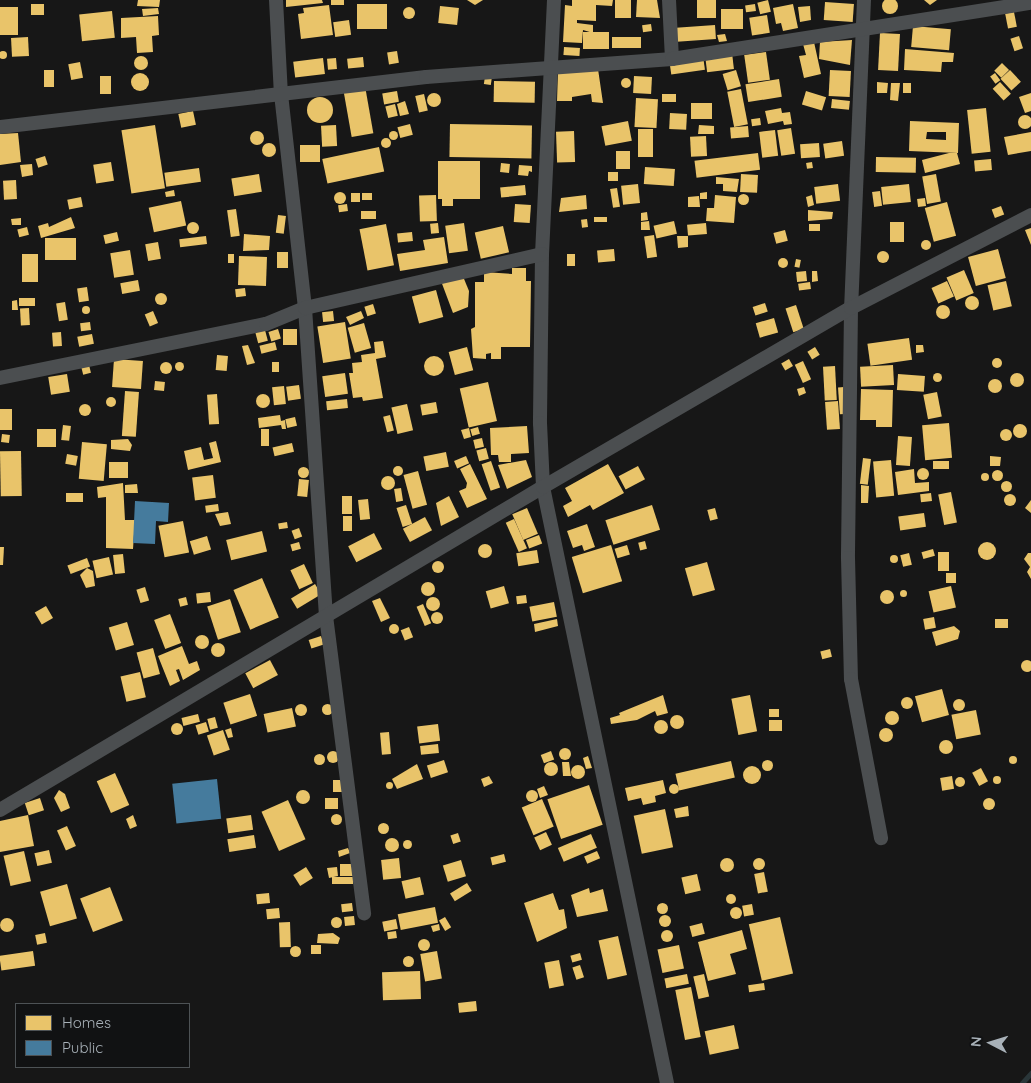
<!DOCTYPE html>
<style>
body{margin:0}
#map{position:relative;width:1031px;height:1083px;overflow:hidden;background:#171717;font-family:Quicksand,sans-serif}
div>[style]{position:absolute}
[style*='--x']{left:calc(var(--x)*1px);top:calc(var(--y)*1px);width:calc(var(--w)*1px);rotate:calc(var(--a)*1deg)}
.homes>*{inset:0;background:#e9c46a;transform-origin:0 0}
.round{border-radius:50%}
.public>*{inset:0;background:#457b9d;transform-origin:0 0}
.stream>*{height:4.5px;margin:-2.25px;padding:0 2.25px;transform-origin:2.25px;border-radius:2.25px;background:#2a3639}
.minor>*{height:14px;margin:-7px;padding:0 7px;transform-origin:7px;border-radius:7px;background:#4b4e50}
span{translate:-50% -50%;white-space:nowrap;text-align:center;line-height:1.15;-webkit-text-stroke:5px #111213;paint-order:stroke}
.legend{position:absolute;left:15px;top:1003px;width:175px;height:65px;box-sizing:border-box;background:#111213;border:1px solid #4d5255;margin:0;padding:6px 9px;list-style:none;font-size:15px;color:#a8b1b8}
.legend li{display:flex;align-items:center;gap:10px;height:25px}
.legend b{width:25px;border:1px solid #4d5255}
.north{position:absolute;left:966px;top:1018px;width:50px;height:50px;-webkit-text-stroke:4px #111213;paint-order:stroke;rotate:275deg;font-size:14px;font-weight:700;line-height:20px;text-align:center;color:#a8b1b8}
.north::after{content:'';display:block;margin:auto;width:18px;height:22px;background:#a8b1b8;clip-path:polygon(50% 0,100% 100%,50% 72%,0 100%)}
</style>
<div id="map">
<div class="homes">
<i class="round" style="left:882px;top:-2px;width:16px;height:16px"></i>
<i style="clip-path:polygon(138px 0,160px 0,159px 7px,137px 6px)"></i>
<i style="clip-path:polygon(286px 0,322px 0,323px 3px,286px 7px)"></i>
<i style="left:331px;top:0;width:13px;height:5px"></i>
<i style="clip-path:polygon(467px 0,483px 0,475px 5px)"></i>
<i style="clip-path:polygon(572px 0,613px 0,612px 6px,596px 5px,596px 21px,577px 20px,577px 23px,593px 25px,593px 33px,583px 30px,582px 43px,563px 42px,565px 5px,572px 6px)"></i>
<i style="left:615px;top:0;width:16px;height:18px"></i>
<i style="clip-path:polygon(637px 0,657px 0,660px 18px,636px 17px)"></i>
<i style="left:697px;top:0;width:19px;height:18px"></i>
<i style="left:768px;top:0;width:12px;height:11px;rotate:76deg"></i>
<i style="clip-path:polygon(924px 0,937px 0,930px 5px)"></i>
<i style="left:825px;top:2px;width:29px;height:18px;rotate:4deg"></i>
<i style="left:31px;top:4px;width:13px;height:11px"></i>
<i style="left:357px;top:4px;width:30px;height:25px"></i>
<i style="left:755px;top:4px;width:7px;height:10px;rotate:82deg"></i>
<i style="clip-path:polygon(793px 4px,798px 28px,783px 31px,781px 23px,776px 24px,773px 8px)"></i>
<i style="clip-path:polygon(329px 5px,333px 35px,301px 39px,298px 14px,304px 13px,303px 8px)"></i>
<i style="left:440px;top:6px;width:19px;height:17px;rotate:6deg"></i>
<i style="clip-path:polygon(810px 6px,811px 20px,800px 22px,798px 7px)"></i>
<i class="round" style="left:403px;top:7px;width:12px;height:12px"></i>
<i style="left:0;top:7px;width:18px;height:28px"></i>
<i style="clip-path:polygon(158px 8px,159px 14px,143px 16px,142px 9px)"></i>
<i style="left:721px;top:9px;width:22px;height:20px"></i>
<i style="left:112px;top:11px;width:27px;height:33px;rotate:84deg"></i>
<i style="left:1014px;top:12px;width:15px;height:9px;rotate:79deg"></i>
<i style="left:767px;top:15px;width:18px;height:18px;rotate:81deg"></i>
<i style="clip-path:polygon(158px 16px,159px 35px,152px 36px,153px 52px,137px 53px,136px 37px,121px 38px,121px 18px)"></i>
<i style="left:349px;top:20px;width:15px;height:16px;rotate:82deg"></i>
<i style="left:651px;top:24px;width:7px;height:9px;rotate:82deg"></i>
<i style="left:715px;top:25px;width:14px;height:39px;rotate:86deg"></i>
<i style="left:913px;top:26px;width:38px;height:21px;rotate:5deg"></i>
<i style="left:609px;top:32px;width:17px;height:26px;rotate:90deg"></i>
<i style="left:880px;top:33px;width:20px;height:37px;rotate:3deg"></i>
<i style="clip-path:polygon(725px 34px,727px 41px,719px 42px,717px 35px)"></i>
<i style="left:1019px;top:36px;width:13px;height:9px;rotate:72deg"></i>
<i style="left:28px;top:37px;width:19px;height:17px;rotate:87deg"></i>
<i style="left:612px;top:37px;width:29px;height:11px"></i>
<i style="clip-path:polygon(852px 40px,850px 65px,819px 59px,820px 42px)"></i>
<i style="clip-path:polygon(814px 42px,821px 74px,804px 78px,799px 56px,806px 55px,803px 44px)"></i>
<i style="left:564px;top:47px;width:16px;height:8px;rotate:4deg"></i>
<i style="clip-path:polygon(905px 49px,954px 53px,953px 62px,942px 62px,941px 72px,904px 70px)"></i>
<i style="left:397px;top:51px;width:12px;height:10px;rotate:81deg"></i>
<i class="round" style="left:-1px;top:51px;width:8px;height:8px"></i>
<i style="left:766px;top:52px;width:28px;height:22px;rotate:82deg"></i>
<i style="left:732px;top:53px;width:16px;height:27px;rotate:83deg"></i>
<i style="left:703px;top:56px;width:14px;height:34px;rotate:82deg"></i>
<i class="round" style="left:134px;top:56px;width:14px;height:14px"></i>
<i style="left:363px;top:57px;width:10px;height:16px;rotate:84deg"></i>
<i style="left:323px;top:58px;width:16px;height:30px;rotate:83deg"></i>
<i style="left:336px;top:58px;width:11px;height:9px;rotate:85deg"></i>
<i style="left:80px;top:62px;width:16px;height:12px;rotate:79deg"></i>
<i style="left:1002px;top:63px;width:10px;height:11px;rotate:45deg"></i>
<i style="clip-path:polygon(598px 69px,603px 103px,592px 102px,591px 94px,572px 97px,572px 101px,557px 101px,558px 71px)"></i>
<i style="left:44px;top:70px;width:10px;height:17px"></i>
<i style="left:736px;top:70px;width:17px;height:14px;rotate:73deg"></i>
<i style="left:830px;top:70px;width:21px;height:26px;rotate:3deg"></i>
<i style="left:1010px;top:70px;width:16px;height:13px;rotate:47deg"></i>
<i style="left:995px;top:73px;width:9px;height:6px;rotate:54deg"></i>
<i class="round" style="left:131px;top:73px;width:18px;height:18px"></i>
<i style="left:100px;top:76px;width:11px;height:18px"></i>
<i style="left:485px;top:76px;width:7px;height:8px;rotate:8deg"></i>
<i style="left:634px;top:76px;width:18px;height:17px;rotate:3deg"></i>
<i class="round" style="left:621px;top:78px;width:10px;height:10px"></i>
<i style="left:779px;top:79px;width:18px;height:34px;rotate:81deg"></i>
<i style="left:494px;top:81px;width:41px;height:21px;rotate:1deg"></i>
<i style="clip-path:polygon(877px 82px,888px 83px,887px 93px,877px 93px)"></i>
<i style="left:1000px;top:82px;width:16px;height:10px;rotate:47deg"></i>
<i style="clip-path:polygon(891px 83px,900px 83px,898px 101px,890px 100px)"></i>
<i style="left:903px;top:83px;width:8px;height:10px"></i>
<i style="left:365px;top:86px;width:48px;height:22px;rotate:80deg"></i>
<i style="left:741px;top:89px;width:36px;height:14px;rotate:79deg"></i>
<i style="left:397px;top:91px;width:11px;height:15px;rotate:80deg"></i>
<i style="left:806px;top:91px;width:21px;height:14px;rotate:17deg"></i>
<i class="round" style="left:427px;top:93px;width:14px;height:14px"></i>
<i style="clip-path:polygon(1031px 93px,1031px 111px,1025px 113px,1019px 97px)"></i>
<i style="left:424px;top:94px;width:17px;height:9px;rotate:77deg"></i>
<i style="left:676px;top:94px;width:8px;height:14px;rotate:90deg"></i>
<i class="round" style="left:307px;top:97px;width:26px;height:26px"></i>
<i style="left:636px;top:98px;width:22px;height:29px;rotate:3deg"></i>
<i style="left:832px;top:99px;width:18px;height:9px;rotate:6deg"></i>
<i style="clip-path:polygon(405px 101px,409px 114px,400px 116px,397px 104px)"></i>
<i style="left:712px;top:103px;width:16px;height:21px;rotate:90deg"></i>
<i style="left:395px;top:104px;width:12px;height:10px;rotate:76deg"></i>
<i style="clip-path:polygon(781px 108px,782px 113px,790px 112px,792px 124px,784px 125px,783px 121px,768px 124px,765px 111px)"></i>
<i style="left:986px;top:108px;width:44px;height:19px;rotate:84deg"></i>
<i style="left:193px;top:111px;width:14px;height:15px;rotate:78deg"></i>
<i style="left:670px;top:113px;width:17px;height:16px;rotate:3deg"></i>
<i class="round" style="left:1018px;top:115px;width:14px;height:14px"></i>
<i style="left:760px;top:118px;width:7px;height:9px;rotate:82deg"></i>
<i style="left:628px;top:121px;width:20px;height:27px;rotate:79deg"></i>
<i style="clip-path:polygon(evenodd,910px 121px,959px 123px,958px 153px,909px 151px,910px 121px,927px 132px,946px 132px,946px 140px,926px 139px,927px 132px)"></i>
<i style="left:410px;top:124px;width:11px;height:13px;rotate:75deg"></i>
<i style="left:450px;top:124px;width:82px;height:33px;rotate:1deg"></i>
<i style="left:155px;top:125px;width:64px;height:34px;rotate:81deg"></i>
<i style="left:336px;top:125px;width:21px;height:15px;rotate:87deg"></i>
<i style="clip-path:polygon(699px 125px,714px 126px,714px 134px,698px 134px)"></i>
<i style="left:748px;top:126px;width:11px;height:18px;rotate:85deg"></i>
<i style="left:791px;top:128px;width:26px;height:14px;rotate:81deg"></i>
<i style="left:638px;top:129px;width:15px;height:28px"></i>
<i style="left:775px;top:130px;width:26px;height:16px;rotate:83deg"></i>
<i class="round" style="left:388.5px;top:130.5px;width:9px;height:9px"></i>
<i style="left:574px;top:131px;width:31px;height:18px;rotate:88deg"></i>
<i class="round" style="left:250px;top:131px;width:14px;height:14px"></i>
<i style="clip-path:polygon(1031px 132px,1031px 151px,1008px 155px,1004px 137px)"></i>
<i style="clip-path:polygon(18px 133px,21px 162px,0 165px,0 134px)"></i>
<i style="left:706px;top:136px;width:20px;height:16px;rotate:87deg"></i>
<i class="round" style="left:381px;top:138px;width:10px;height:10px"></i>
<i style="left:842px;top:141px;width:15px;height:19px;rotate:82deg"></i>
<i style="left:819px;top:143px;width:14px;height:19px;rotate:86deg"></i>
<i class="round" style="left:262px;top:143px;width:14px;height:14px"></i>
<i style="left:300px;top:145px;width:20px;height:17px"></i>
<i style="left:379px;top:147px;width:25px;height:58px;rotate:78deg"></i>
<i style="left:616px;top:151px;width:14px;height:18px"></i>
<i style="left:758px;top:153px;width:17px;height:64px;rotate:83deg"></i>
<i style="clip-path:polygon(949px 153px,957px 153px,960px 164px,925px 173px,922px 160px)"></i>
<i style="left:45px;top:156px;width:9px;height:10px;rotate:72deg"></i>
<i style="left:876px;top:157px;width:40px;height:15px;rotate:1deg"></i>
<i style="left:991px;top:159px;width:11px;height:17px;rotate:85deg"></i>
<i style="clip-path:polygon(438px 161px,480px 161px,480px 199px,453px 199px,453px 206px,442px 206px,442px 199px,438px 199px)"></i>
<i style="left:111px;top:162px;width:19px;height:18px;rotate:81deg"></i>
<i style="left:812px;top:162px;width:6px;height:6px;rotate:81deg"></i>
<i style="left:501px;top:163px;width:9px;height:9px;rotate:6deg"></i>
<i style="clip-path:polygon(32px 164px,33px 175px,22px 177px,20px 165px)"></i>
<i style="clip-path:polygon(519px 165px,532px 166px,532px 172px,529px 171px,528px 176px,518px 175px)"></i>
<i style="left:645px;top:167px;width:30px;height:17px;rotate:4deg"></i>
<i style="left:199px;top:168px;width:14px;height:35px;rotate:82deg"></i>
<i style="left:608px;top:172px;width:10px;height:9px"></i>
<i style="left:259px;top:174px;width:18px;height:28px;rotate:81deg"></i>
<i style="left:741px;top:174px;width:17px;height:18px;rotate:3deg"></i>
<i style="left:936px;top:174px;width:28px;height:14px;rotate:80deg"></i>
<i style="clip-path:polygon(716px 177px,739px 179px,737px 192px,723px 191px,723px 184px,716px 184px)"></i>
<i style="left:16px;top:180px;width:19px;height:13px;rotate:87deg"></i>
<i style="left:638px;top:184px;width:19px;height:17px;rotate:84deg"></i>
<i style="left:838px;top:184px;width:17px;height:24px;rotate:83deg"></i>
<i style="left:909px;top:184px;width:18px;height:28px;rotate:84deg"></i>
<i style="left:525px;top:185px;width:10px;height:25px;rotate:84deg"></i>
<i style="left:617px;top:188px;width:19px;height:7px;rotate:81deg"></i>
<i style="clip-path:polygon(174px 190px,175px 196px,166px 197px,165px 192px)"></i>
<i style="left:880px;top:191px;width:15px;height:8px;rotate:82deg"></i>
<i style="clip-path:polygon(707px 192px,707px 199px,700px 199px,700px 193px)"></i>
<i class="round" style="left:334px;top:192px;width:12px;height:12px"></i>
<i style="left:351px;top:193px;width:9px;height:9px"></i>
<i style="left:362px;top:193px;width:10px;height:7px"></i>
<i class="round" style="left:737.5px;top:193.5px;width:11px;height:11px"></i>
<i style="left:436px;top:195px;width:26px;height:17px;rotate:88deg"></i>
<i style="clip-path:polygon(586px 195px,587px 209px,559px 212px,561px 198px)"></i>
<i style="clip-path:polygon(715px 195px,736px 197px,734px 223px,706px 221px,707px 208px,714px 208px)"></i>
<i style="clip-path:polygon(812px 195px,814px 205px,808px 207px,806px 197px)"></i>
<i style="clip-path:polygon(699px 196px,700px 207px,688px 207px,688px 197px)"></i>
<i style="left:81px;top:197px;width:10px;height:14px;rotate:79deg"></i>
<i style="left:925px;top:198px;width:8px;height:8px;rotate:83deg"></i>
<i style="left:181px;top:201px;width:25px;height:33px;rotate:78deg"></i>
<i style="left:947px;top:202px;width:35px;height:23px;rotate:75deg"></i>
<i style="left:347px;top:204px;width:7px;height:9px;rotate:82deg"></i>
<i style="left:515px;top:204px;width:16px;height:18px;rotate:4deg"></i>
<i style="left:1001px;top:206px;width:9px;height:10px;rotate:69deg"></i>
<i style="left:236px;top:209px;width:27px;height:9px;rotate:82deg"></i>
<i style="clip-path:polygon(808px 210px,833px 212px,832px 219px,808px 221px)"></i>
<i style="left:361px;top:211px;width:15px;height:8px"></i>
<i style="clip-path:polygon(647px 212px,648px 220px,641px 221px,641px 213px)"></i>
<i style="left:278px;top:215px;width:8px;height:18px;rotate:7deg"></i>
<i style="clip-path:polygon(71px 217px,75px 228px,41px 238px,38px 226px,48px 223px,49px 227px)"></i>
<i style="left:607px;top:217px;width:5px;height:13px;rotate:90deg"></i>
<i style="clip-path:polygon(21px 218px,21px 225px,12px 225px,11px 219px)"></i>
<i style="left:587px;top:219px;width:8px;height:6px;rotate:83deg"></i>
<i style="clip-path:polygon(649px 221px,650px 230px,641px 230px,641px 222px)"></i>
<i style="left:674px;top:221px;width:13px;height:21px;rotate:77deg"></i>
<i style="left:890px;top:222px;width:14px;height:20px"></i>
<i class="round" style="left:187px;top:222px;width:12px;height:12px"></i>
<i style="left:438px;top:223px;width:10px;height:8px;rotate:84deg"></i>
<i style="left:464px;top:223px;width:28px;height:19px;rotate:82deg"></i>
<i style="left:706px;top:223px;width:11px;height:19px;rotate:85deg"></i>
<i style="left:386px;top:224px;width:42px;height:27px;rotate:79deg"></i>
<i style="left:809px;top:224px;width:11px;height:7px"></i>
<i style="left:503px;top:226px;width:27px;height:29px;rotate:77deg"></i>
<i style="left:27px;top:227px;width:8px;height:10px;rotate:76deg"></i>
<i style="clip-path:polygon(1031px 228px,1031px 245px,1025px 230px)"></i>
<i style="left:785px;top:230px;width:11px;height:12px;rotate:75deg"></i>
<i style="left:117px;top:232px;width:9px;height:14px;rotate:77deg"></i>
<i style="left:412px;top:232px;width:9px;height:15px;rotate:84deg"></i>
<i style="clip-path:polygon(244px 234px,270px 236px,269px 250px,243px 251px)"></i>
<i style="left:654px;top:235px;width:22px;height:10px;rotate:82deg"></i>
<i style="left:206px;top:236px;width:8px;height:27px;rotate:83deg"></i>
<i style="clip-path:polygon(677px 236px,688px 236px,688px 247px,678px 248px)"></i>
<i style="clip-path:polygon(444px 237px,448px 263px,400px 271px,397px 254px,425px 250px,423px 240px)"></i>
<i style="left:45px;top:238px;width:31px;height:22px"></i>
<i class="round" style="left:921px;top:240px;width:10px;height:10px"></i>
<i style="left:158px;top:242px;width:17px;height:13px;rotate:80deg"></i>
<i style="left:614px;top:249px;width:12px;height:17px;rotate:85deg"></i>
<i style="left:998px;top:249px;width:30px;height:31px;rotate:75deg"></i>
<i style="left:130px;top:250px;width:25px;height:20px;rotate:81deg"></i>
<i class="round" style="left:877px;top:251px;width:12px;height:12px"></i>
<i style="left:277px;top:252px;width:11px;height:16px"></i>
<i style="left:22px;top:254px;width:16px;height:28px"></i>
<i style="left:228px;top:254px;width:6px;height:9px"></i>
<i style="left:567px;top:254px;width:8px;height:12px"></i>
<i style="left:239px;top:256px;width:28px;height:29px;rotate:2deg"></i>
<i class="round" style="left:778px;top:258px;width:10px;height:10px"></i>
<i style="left:796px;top:259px;width:5px;height:8px;rotate:11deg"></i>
<i style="clip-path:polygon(512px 268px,526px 268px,526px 281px,531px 281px,530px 347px,501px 347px,501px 359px,491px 359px,491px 353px,486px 354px,486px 359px,473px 358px,471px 329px,475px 327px,475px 282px,484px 282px,484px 272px,512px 274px)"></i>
<i style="left:964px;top:270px;width:25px;height:19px;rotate:67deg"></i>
<i style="left:806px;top:271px;width:10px;height:10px;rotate:84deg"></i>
<i style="clip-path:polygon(812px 271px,817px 271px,818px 281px,812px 282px)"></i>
<i style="clip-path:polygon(462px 274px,469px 291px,468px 307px,453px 313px,441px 281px)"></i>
<i style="left:138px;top:280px;width:11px;height:18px;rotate:80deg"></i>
<i style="left:947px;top:281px;width:17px;height:17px;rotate:66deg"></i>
<i style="left:1006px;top:281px;width:26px;height:19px;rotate:77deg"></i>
<i style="left:810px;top:282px;width:7px;height:12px;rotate:82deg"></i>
<i style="left:87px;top:287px;width:14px;height:10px;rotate:82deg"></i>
<i style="left:245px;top:288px;width:8px;height:10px;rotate:83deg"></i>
<i style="left:436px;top:290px;width:28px;height:25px;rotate:75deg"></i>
<i class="round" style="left:155px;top:293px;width:12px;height:12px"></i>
<i class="round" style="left:965px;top:296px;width:14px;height:14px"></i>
<i style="left:19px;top:298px;width:16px;height:8px"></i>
<i style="clip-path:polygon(17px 300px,18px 310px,12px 310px,12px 301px)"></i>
<i style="left:65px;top:302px;width:18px;height:9px;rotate:81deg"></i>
<i style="left:765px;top:303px;width:9px;height:13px;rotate:72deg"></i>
<i style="left:373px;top:304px;width:10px;height:9px;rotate:73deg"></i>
<i class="round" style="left:936px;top:305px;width:14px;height:14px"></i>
<i style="left:796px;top:305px;width:25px;height:11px;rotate:72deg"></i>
<i class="round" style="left:82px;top:306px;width:8px;height:8px"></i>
<i style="left:29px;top:308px;width:17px;height:9px;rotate:87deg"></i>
<i style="left:153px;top:311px;width:13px;height:9px;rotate:67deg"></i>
<i style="left:333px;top:311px;width:10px;height:11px;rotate:84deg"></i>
<i style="clip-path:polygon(361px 311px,364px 318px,350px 325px,346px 317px)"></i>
<i style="left:774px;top:318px;width:15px;height:19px;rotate:74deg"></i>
<i style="left:90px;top:322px;width:8px;height:10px;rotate:83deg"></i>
<i style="left:345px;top:322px;width:37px;height:28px;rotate:81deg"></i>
<i style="left:364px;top:323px;width:26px;height:17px;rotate:74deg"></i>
<i style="left:278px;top:329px;width:10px;height:10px;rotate:73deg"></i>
<i style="left:297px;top:329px;width:16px;height:14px;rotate:90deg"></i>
<i style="left:265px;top:330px;width:11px;height:10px;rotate:75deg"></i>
<i style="left:61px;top:332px;width:14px;height:9px;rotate:86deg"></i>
<i style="left:92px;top:334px;width:10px;height:15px;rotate:79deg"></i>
<i style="left:909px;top:338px;width:22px;height:42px;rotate:82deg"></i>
<i style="clip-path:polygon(383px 341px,386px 357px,376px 359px,383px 398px,363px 401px,362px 397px,353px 398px,349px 373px,353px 373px,352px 363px,362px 362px,361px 355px,375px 353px,374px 342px)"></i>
<i style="left:275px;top:342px;width:8px;height:16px;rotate:76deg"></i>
<i style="clip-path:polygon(248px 345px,255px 363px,247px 365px,242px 346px)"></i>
<i style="clip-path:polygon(916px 345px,923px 345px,924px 352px,916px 353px)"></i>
<i style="left:467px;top:347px;width:24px;height:19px;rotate:75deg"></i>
<i style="left:815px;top:347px;width:9px;height:9px;rotate:58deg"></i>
<i style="left:217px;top:355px;width:11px;height:15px;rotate:5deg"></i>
<i class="round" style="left:424px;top:356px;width:20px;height:20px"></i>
<i class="round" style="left:992px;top:358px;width:10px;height:10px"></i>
<i style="left:114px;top:359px;width:29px;height:28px;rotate:4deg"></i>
<i style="left:789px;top:359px;width:8px;height:9px;rotate:60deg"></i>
<i style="left:803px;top:361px;width:20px;height:9px;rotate:66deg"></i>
<i class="round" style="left:174.5px;top:361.5px;width:9px;height:9px"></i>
<i class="round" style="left:160px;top:362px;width:12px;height:12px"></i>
<i style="left:272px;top:362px;width:7px;height:10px"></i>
<i style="left:89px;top:365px;width:8px;height:8px;rotate:76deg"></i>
<i style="left:893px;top:365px;width:20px;height:33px;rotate:87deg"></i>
<i style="left:835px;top:366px;width:34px;height:12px;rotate:87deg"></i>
<i class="round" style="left:932.5px;top:372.5px;width:9px;height:9px"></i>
<i class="round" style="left:1010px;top:373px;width:14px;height:14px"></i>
<i style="left:345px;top:373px;width:21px;height:23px;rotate:82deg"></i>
<i style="left:67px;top:374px;width:18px;height:19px;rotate:81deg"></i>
<i style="left:898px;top:374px;width:27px;height:16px;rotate:4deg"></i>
<i class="round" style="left:988px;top:379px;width:14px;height:14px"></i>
<i style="left:155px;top:381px;width:10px;height:9px;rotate:6deg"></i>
<i style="left:488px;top:382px;width:40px;height:29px;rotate:77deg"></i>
<i style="left:299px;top:385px;width:14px;height:13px;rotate:82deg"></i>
<i style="left:284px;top:386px;width:18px;height:12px;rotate:84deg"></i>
<i style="clip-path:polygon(804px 387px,806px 393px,799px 396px,797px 389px)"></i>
<i style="left:844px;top:387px;width:27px;height:6px;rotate:86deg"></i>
<i style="clip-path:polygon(861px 389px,893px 390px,892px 427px,876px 427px,876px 420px,860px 420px)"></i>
<i style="left:125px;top:391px;width:14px;height:45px;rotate:4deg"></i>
<i style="left:937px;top:392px;width:25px;height:14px;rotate:79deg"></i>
<i style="left:217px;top:394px;width:30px;height:10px;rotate:86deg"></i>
<i class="round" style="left:256px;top:394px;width:14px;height:14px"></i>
<i class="round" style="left:106px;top:397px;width:10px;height:10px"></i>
<i style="left:347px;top:399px;width:9px;height:21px;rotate:84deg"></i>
<i style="left:838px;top:401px;width:28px;height:13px;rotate:86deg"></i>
<i style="left:436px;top:402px;width:11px;height:16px;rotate:80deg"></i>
<i class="round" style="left:79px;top:404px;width:12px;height:12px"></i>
<i style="left:407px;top:404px;width:27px;height:16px;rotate:77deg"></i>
<i style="left:0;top:409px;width:12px;height:21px"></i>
<i style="clip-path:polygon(280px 415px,281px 421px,285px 420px,286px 429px,282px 429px,281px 425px,259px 428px,258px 418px)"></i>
<i style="left:390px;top:415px;width:16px;height:7px;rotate:76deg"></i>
<i style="left:295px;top:417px;width:9px;height:10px;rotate:77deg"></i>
<i style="left:949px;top:423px;width:35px;height:27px;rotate:85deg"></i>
<i class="round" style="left:1013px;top:424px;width:14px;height:14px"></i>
<i style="left:63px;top:425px;width:8px;height:15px;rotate:7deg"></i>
<i style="clip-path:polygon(527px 426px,529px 453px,511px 454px,511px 462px,499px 462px,498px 455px,491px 455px,490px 428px)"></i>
<i style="left:478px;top:427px;width:7px;height:8px;rotate:74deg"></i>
<i style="clip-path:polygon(469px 428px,471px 437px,464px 439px,461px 430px)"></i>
<i class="round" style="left:1000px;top:429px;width:12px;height:12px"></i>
<i style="left:37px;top:429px;width:19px;height:18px"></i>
<i style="left:261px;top:429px;width:8px;height:17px"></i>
<i style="left:2px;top:434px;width:8px;height:8px;rotate:7deg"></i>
<i style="left:898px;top:436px;width:14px;height:29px;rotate:4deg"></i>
<i style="left:482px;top:438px;width:9px;height:9px;rotate:77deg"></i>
<i style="clip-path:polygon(128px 439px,132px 445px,130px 451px,111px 449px,111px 440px)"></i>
<i style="clip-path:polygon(216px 441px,221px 462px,188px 470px,184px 451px,201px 447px,204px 460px,213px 458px,209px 443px)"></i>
<i style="left:82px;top:442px;width:25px;height:37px;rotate:5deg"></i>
<i style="left:292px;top:443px;width:9px;height:20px;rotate:77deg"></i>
<i style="left:486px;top:448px;width:11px;height:10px;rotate:75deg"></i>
<i style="left:21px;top:451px;width:45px;height:21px;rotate:89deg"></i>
<i style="left:446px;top:452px;width:15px;height:23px;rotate:79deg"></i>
<i style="left:67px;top:454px;width:11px;height:10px;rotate:10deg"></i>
<i style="left:466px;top:456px;width:8px;height:13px;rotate:67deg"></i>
<i style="clip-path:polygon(990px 456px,1001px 457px,1000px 466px,990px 466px)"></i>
<i style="left:863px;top:458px;width:8px;height:26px;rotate:7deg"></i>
<i style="clip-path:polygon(526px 460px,532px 477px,507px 489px,498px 465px)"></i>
<i style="left:891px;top:460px;width:36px;height:18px;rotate:85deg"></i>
<i style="left:491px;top:461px;width:28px;height:10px;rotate:71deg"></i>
<i style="left:933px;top:461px;width:16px;height:8px"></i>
<i style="left:109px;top:462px;width:19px;height:16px"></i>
<i style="clip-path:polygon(470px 464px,487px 499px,467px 508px,459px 491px,466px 488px,467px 483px,460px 469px)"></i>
<i style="clip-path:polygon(608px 464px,624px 493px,593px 510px,590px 505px,568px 517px,563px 506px,572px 501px,565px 488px)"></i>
<i class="round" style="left:393px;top:466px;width:10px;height:10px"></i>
<i style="left:638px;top:466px;width:15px;height:22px;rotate:62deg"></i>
<i class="round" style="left:297.5px;top:466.5px;width:11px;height:11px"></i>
<i class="round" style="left:917px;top:468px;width:12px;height:12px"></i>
<i style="clip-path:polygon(914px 469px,915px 483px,929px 482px,929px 491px,898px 495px,895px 472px)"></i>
<i class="round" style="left:991.5px;top:469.5px;width:11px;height:11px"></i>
<i style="left:418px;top:471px;width:35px;height:15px;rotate:75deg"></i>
<i class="round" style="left:981px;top:473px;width:8px;height:8px"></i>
<i style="left:213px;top:475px;width:23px;height:21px;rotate:83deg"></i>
<i class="round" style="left:381px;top:476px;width:14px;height:14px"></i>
<i style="left:299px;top:479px;width:10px;height:17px;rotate:6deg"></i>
<i class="round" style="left:1000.5px;top:480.5px;width:11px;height:11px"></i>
<i style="clip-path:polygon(123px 483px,125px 520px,135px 520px,133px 549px,106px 548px,106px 497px,98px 498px,97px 487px)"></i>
<i style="clip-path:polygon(137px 484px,138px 493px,125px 493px,125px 485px)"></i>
<i style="clip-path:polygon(861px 485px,869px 486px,868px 503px,861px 503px)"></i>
<i style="left:401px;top:488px;width:13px;height:7px;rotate:81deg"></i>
<i style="left:951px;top:492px;width:31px;height:13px;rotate:79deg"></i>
<i style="left:66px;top:493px;width:17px;height:9px"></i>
<i style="left:931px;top:493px;width:8px;height:11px;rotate:83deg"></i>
<i class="round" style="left:1004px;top:494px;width:12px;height:12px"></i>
<i style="left:342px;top:496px;width:10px;height:18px"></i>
<i style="clip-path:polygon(449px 496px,459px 517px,441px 526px,436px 503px)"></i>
<i style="left:368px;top:499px;width:20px;height:10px;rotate:84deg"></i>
<i style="clip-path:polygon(1031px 500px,1031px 513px,1025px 508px)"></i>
<i style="left:218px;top:504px;width:7px;height:13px;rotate:82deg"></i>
<i style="left:406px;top:505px;width:20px;height:10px;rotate:72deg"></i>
<i style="left:652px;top:505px;width:26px;height:49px;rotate:72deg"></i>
<i style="left:527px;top:508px;width:28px;height:16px;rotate:67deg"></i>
<i style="left:715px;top:508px;width:11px;height:8px;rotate:75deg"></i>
<i style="clip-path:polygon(228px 512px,231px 524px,220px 526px,215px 514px)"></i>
<i style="left:924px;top:513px;width:14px;height:26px;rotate:82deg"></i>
<i style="left:343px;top:516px;width:9px;height:15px"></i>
<i style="left:425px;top:517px;width:15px;height:25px;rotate:62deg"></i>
<i style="left:514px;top:519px;width:32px;height:9px;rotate:66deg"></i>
<i style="left:183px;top:521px;width:32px;height:25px;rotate:79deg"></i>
<i style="left:287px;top:522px;width:6px;height:9px;rotate:81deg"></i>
<i style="clip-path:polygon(587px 524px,595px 547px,584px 551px,582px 545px,573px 548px,567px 531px)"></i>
<i style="left:299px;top:528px;width:9px;height:8px;rotate:69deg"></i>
<i style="left:262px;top:531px;width:21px;height:37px;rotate:76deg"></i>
<i style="left:374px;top:533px;width:18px;height:29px;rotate:63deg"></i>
<i style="left:539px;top:535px;width:9px;height:14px;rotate:69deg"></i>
<i style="left:207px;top:536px;width:14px;height:18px;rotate:73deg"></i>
<i style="left:645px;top:541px;width:8px;height:7px;rotate:76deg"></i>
<i style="left:299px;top:542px;width:7px;height:9px;rotate:74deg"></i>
<i class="round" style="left:978px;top:542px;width:18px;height:18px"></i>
<i class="round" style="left:478px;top:544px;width:14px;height:14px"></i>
<i style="left:611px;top:545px;width:38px;height:41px;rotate:73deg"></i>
<i style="left:627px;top:545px;width:10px;height:13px;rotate:73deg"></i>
<i style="clip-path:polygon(0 547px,4px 547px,3px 565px,0 565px)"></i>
<i style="left:933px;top:549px;width:7px;height:12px;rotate:74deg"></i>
<i style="left:537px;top:550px;width:13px;height:21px;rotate:81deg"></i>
<i style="left:938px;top:552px;width:11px;height:19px"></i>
<i style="left:909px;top:553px;width:12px;height:9px;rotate:76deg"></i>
<i style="clip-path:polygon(1028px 553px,1031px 553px,1031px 579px,1027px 572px,1030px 567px,1024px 559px)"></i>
<i style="left:123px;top:554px;width:19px;height:10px;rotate:84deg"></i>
<i class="round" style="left:890px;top:555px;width:8px;height:8px"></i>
<i style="left:109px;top:557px;width:18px;height:17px;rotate:77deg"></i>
<i style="left:87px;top:558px;width:9px;height:21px;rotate:69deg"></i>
<i class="round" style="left:432px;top:561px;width:12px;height:12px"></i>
<i style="left:707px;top:562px;width:29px;height:23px;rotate:74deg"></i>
<i style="left:304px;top:564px;width:21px;height:15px;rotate:65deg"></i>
<i style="clip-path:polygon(87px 568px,93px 571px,95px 586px,86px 588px,80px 575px)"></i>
<i style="left:946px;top:573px;width:10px;height:10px"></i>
<i style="left:262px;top:578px;width:43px;height:31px;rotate:67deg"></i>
<i class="round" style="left:421px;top:582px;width:14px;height:14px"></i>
<i style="left:315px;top:584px;width:12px;height:28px;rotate:59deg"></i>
<i style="left:504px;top:586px;width:18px;height:19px;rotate:74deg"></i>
<i style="left:951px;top:586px;width:22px;height:23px;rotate:77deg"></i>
<i style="left:145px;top:587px;width:14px;height:9px;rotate:73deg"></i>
<i class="round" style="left:899.5px;top:589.5px;width:7px;height:7px"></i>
<i class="round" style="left:880px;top:590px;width:14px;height:14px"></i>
<i style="left:210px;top:592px;width:10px;height:14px;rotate:84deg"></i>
<i style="left:526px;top:595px;width:8px;height:10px;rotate:83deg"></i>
<i class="round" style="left:426px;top:597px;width:14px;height:14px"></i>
<i style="left:186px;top:597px;width:8px;height:8px;rotate:76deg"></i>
<i style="clip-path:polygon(380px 598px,390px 618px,381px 622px,372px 601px)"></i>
<i style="left:230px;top:599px;width:35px;height:24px;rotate:72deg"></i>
<i style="left:554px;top:602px;width:15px;height:25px;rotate:79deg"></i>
<i style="left:423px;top:604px;width:21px;height:7px;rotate:67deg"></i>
<i style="left:46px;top:606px;width:14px;height:13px;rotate:60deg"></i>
<i class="round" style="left:431px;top:612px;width:12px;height:12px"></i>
<i style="left:170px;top:614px;width:31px;height:17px;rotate:69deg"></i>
<i style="left:934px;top:617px;width:11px;height:11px;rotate:80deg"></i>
<i style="clip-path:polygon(557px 619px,558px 626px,535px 632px,534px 624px)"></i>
<i style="left:1008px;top:619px;width:9px;height:13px;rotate:90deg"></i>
<i style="left:127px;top:622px;width:24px;height:19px;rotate:73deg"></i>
<i class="round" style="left:389px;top:624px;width:10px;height:10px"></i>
<i style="clip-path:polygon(954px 626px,960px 631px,958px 639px,936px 646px,932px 632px)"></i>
<i style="left:409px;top:627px;width:11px;height:9px;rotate:68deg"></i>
<i class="round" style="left:195px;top:635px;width:14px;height:14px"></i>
<i style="left:321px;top:636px;width:9px;height:13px;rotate:72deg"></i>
<i class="round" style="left:211px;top:643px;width:14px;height:14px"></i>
<i style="clip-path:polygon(182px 646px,189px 664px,197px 661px,200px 670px,183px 680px,179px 669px,176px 670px,180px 681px,170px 686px,158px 656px)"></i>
<i style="left:153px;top:648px;width:27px;height:17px;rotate:75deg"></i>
<i style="left:830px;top:649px;width:8px;height:10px;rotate:76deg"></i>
<i style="left:270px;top:660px;width:17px;height:28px;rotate:62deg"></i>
<i class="round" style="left:1021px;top:660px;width:12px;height:12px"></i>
<i style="left:140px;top:672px;width:26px;height:20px;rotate:77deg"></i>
<i style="left:942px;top:689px;width:27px;height:28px;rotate:75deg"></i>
<i style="left:250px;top:694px;width:23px;height:28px;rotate:72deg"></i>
<i style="clip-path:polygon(663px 695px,668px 713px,657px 716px,655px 711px,637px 720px,611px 724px,610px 718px,620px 715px,619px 713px)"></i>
<i style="left:750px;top:695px;width:37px;height:19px;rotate:79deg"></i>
<i class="round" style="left:901px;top:697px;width:12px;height:12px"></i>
<i class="round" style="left:953px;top:699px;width:12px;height:12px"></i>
<i class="round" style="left:321.5px;top:703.5px;width:11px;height:11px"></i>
<i class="round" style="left:295px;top:704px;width:12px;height:12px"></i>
<i style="left:292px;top:708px;width:19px;height:29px;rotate:78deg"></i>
<i style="left:769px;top:709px;width:10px;height:8px"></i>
<i style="left:976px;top:710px;width:25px;height:25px;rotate:79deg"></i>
<i class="round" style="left:885px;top:711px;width:14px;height:14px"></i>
<i style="left:198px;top:714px;width:8px;height:17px;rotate:76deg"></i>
<i class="round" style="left:670px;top:715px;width:14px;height:14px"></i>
<i style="left:215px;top:717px;width:11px;height:8px;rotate:75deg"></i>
<i class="round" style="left:654px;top:720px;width:14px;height:14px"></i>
<i style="left:769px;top:720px;width:13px;height:11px"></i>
<i style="left:206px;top:722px;width:10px;height:11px;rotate:73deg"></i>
<i class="round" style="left:171px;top:723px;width:12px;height:12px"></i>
<i style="left:438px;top:724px;width:17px;height:21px;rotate:83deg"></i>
<i style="clip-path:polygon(231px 728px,233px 737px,228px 738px,225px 730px)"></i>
<i class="round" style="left:879px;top:728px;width:14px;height:14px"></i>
<i style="left:223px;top:730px;width:21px;height:17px;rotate:71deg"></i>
<i style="left:389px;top:732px;width:22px;height:9px;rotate:85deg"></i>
<i class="round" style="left:939px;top:740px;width:14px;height:14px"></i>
<i style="left:438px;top:744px;width:9px;height:18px;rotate:84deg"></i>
<i class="round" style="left:559px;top:748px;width:12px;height:12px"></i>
<i class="round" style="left:327px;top:751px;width:12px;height:12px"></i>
<i style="left:551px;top:751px;width:9px;height:11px;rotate:69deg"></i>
<i class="round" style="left:313.5px;top:753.5px;width:11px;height:11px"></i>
<i style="clip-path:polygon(588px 756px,592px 768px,586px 769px,583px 758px)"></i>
<i class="round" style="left:1009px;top:756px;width:8px;height:8px"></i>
<i class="round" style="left:761.5px;top:759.5px;width:11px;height:11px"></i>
<i style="left:444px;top:760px;width:13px;height:18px;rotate:72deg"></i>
<i style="left:731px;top:761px;width:17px;height:57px;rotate:77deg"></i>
<i class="round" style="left:544px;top:762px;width:14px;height:14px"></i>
<i style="clip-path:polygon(562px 762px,569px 762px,571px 776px,563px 776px)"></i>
<i style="clip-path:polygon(417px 764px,423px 779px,397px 789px,392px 779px)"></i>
<i class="round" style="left:571px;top:765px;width:14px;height:14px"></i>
<i class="round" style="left:743px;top:766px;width:18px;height:18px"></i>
<i style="left:981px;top:768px;width:15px;height:10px;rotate:62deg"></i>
<i style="left:115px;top:773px;width:35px;height:20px;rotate:66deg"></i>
<i class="round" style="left:993px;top:776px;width:8px;height:8px"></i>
<i style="clip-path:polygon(489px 776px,493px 783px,484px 787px,481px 779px)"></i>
<i style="left:952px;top:776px;width:13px;height:12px;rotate:81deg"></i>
<i class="round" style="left:955px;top:777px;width:10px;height:10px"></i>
<i style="left:333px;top:780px;width:10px;height:12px"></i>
<i style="clip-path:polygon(663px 780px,666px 793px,655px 796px,656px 802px,643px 805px,641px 798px,628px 801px,625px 788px)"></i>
<i class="round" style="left:385.5px;top:781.5px;width:7px;height:7px"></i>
<i class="round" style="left:669px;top:784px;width:10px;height:10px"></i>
<i style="left:589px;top:785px;width:42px;height:44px;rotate:71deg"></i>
<i style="clip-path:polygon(544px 786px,548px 795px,540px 798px,537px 789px)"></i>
<i class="round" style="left:296px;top:790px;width:14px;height:14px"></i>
<i class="round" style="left:526px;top:790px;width:12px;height:12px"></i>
<i style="clip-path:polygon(59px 790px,65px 794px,70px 808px,61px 812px,54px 798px)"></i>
<i style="left:40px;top:798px;width:13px;height:16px;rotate:72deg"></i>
<i style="left:325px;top:798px;width:13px;height:11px"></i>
<i class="round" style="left:983px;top:798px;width:12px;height:12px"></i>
<i style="left:542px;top:799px;width:30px;height:22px;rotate:67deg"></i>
<i style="left:288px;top:800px;width:43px;height:29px;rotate:66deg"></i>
<i style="clip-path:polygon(688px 806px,689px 816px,676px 818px,674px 809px)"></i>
<i style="left:665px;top:809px;width:39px;height:32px;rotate:78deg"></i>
<i class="round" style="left:330.5px;top:813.5px;width:11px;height:11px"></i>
<i style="clip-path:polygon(28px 815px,34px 846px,0 852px,0 821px)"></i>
<i style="clip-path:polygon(133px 815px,137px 826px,130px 829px,126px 819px)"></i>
<i style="left:251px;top:815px;width:15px;height:25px;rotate:82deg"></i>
<i class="round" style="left:377.5px;top:822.5px;width:11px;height:11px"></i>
<i style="left:67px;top:826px;width:22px;height:11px;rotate:66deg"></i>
<i style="left:546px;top:832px;width:14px;height:13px;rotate:65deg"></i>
<i style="left:458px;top:833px;width:9px;height:8px;rotate:72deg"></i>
<i style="left:591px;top:834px;width:15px;height:36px;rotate:67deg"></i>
<i style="left:254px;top:835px;width:13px;height:27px;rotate:81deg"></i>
<i class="round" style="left:385px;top:838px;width:14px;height:14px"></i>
<i class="round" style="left:402.5px;top:839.5px;width:9px;height:9px"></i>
<i style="clip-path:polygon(348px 848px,350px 853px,339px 857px,338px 851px)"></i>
<i style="left:49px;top:850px;width:13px;height:15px;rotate:77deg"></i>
<i style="left:24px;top:851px;width:31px;height:21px;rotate:77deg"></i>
<i style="left:597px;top:851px;width:8px;height:14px;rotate:67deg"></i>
<i style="left:504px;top:854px;width:8px;height:14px;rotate:76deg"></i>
<i class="round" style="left:753px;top:858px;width:12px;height:12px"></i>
<i style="left:399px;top:858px;width:20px;height:18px;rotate:84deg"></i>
<i class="round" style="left:720px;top:858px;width:14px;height:14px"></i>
<i style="left:461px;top:860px;width:17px;height:19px;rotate:73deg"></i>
<i style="left:340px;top:864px;width:13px;height:12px"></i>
<i style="left:306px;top:867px;width:13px;height:15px;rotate:58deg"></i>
<i style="clip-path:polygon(337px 867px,338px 876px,329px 878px,327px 868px)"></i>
<i style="left:764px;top:872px;width:20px;height:10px;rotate:79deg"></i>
<i style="left:697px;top:874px;width:17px;height:16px;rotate:77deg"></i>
<i style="left:353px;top:877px;width:7px;height:21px;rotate:90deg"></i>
<i style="left:420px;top:877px;width:18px;height:19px;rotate:77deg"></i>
<i style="left:467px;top:883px;width:9px;height:20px;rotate:58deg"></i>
<i style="left:67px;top:884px;width:36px;height:28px;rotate:74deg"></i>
<i style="left:110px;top:887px;width:36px;height:32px;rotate:69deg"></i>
<i style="clip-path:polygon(589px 888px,590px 893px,603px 889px,608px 911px,577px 917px,571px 895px)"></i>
<i style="left:269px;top:893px;width:10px;height:13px;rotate:84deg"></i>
<i style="clip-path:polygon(553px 893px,559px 910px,564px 909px,567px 928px,537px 942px,524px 903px)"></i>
<i class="round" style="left:726px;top:894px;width:10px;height:10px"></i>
<i class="round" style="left:656.5px;top:902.5px;width:11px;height:11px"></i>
<i style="left:352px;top:903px;width:8px;height:11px;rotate:83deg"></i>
<i style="left:752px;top:904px;width:11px;height:10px;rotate:80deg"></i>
<i style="left:435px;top:907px;width:16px;height:38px;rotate:79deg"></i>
<i class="round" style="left:730px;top:907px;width:12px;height:12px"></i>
<i style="left:279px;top:908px;width:10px;height:13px;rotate:84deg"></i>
<i class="round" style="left:659px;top:915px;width:12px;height:12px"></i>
<i style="left:354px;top:916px;width:9px;height:10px;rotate:84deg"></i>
<i class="round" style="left:330.5px;top:916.5px;width:11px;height:11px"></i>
<i style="left:445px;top:917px;width:12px;height:7px;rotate:59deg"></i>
<i style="left:780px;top:917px;width:58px;height:32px;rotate:77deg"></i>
<i class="round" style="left:0;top:918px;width:14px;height:14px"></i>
<i style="left:396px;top:919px;width:10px;height:14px;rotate:79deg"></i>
<i style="left:290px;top:922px;width:25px;height:11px;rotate:88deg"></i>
<i style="left:702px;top:923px;width:11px;height:13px;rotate:75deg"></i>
<i style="clip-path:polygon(439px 924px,440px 930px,433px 932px,431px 926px)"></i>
<i class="round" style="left:661px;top:930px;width:12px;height:12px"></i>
<i style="clip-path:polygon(742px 930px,747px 949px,730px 954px,736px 974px,708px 981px,698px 942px)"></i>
<i style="left:396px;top:931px;width:7px;height:9px;rotate:82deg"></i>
<i style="left:45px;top:933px;width:10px;height:10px;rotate:79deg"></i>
<i style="clip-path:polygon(333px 933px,340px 938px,338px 944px,317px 943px,318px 934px)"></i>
<i style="left:618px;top:936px;width:40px;height:20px;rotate:77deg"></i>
<i class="round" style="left:418px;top:939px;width:12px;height:12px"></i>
<i style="left:311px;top:945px;width:10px;height:9px"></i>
<i style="left:679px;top:945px;width:24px;height:22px;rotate:78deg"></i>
<i class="round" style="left:289.5px;top:945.5px;width:11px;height:11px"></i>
<i style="left:33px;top:951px;width:15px;height:34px;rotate:82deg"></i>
<i style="left:437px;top:951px;width:28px;height:17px;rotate:80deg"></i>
<i style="left:580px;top:953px;width:7px;height:10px;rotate:74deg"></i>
<i class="round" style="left:402.5px;top:955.5px;width:11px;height:11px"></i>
<i style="left:559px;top:960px;width:26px;height:15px;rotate:79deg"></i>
<i style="left:580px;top:965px;width:13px;height:8px;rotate:72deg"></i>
<i style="left:420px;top:971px;width:28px;height:38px;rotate:88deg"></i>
<i style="left:687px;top:974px;width:10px;height:23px;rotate:79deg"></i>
<i style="left:704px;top:974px;width:23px;height:11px;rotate:77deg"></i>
<i style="left:764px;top:983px;width:7px;height:16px;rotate:82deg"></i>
<i style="left:691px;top:987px;width:51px;height:16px;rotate:79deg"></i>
<i style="left:476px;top:1001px;width:10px;height:18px;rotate:84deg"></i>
<i style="left:734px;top:1025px;width:24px;height:30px;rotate:78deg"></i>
</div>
<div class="public">
<i style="clip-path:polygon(135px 501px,169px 503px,168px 522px,156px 521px,155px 544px,133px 543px)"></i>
<i style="left:217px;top:779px;width:40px;height:45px;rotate:84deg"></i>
</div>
<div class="stream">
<i style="--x:1022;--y:1083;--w:13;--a:-48"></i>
</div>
<div class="minor">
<i style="--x:276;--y:0;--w:94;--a:87"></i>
<i style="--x:281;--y:94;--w:215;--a:83.6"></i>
<i style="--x:305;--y:308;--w:309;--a:86.1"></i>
<i style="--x:326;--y:616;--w:300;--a:82.7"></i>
<i style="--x:554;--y:0;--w:254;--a:92.7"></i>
<i style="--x:542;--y:254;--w:169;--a:90.7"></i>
<i style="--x:540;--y:423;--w:64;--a:87.3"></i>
<i style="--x:543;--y:487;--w:609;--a:78.25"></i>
<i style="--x:669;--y:0;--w:59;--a:87.1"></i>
<i style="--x:864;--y:0;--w:308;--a:92.4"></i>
<i style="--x:851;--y:308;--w:250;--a:90.7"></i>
<i style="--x:848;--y:558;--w:121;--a:88.6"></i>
<i style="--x:851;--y:679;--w:162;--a:79.3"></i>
<i style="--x:0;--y:127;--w:429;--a:-6.7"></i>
<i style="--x:426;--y:77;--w:247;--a:-4.2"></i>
<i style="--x:672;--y:59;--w:363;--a:-8.9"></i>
<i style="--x:0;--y:378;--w:271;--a:-11.5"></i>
<i style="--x:266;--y:324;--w:42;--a:-22.3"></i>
<i style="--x:305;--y:308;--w:243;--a:-12.8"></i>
<i style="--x:0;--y:810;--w:632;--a:-30.75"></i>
<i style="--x:543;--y:487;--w:356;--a:-30.2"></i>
<i style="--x:851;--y:308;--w:203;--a:-27.3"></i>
</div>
<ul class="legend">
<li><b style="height:14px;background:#e9c46a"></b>Homes</li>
<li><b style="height:14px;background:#457b9d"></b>Public</li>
</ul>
<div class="north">N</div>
</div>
